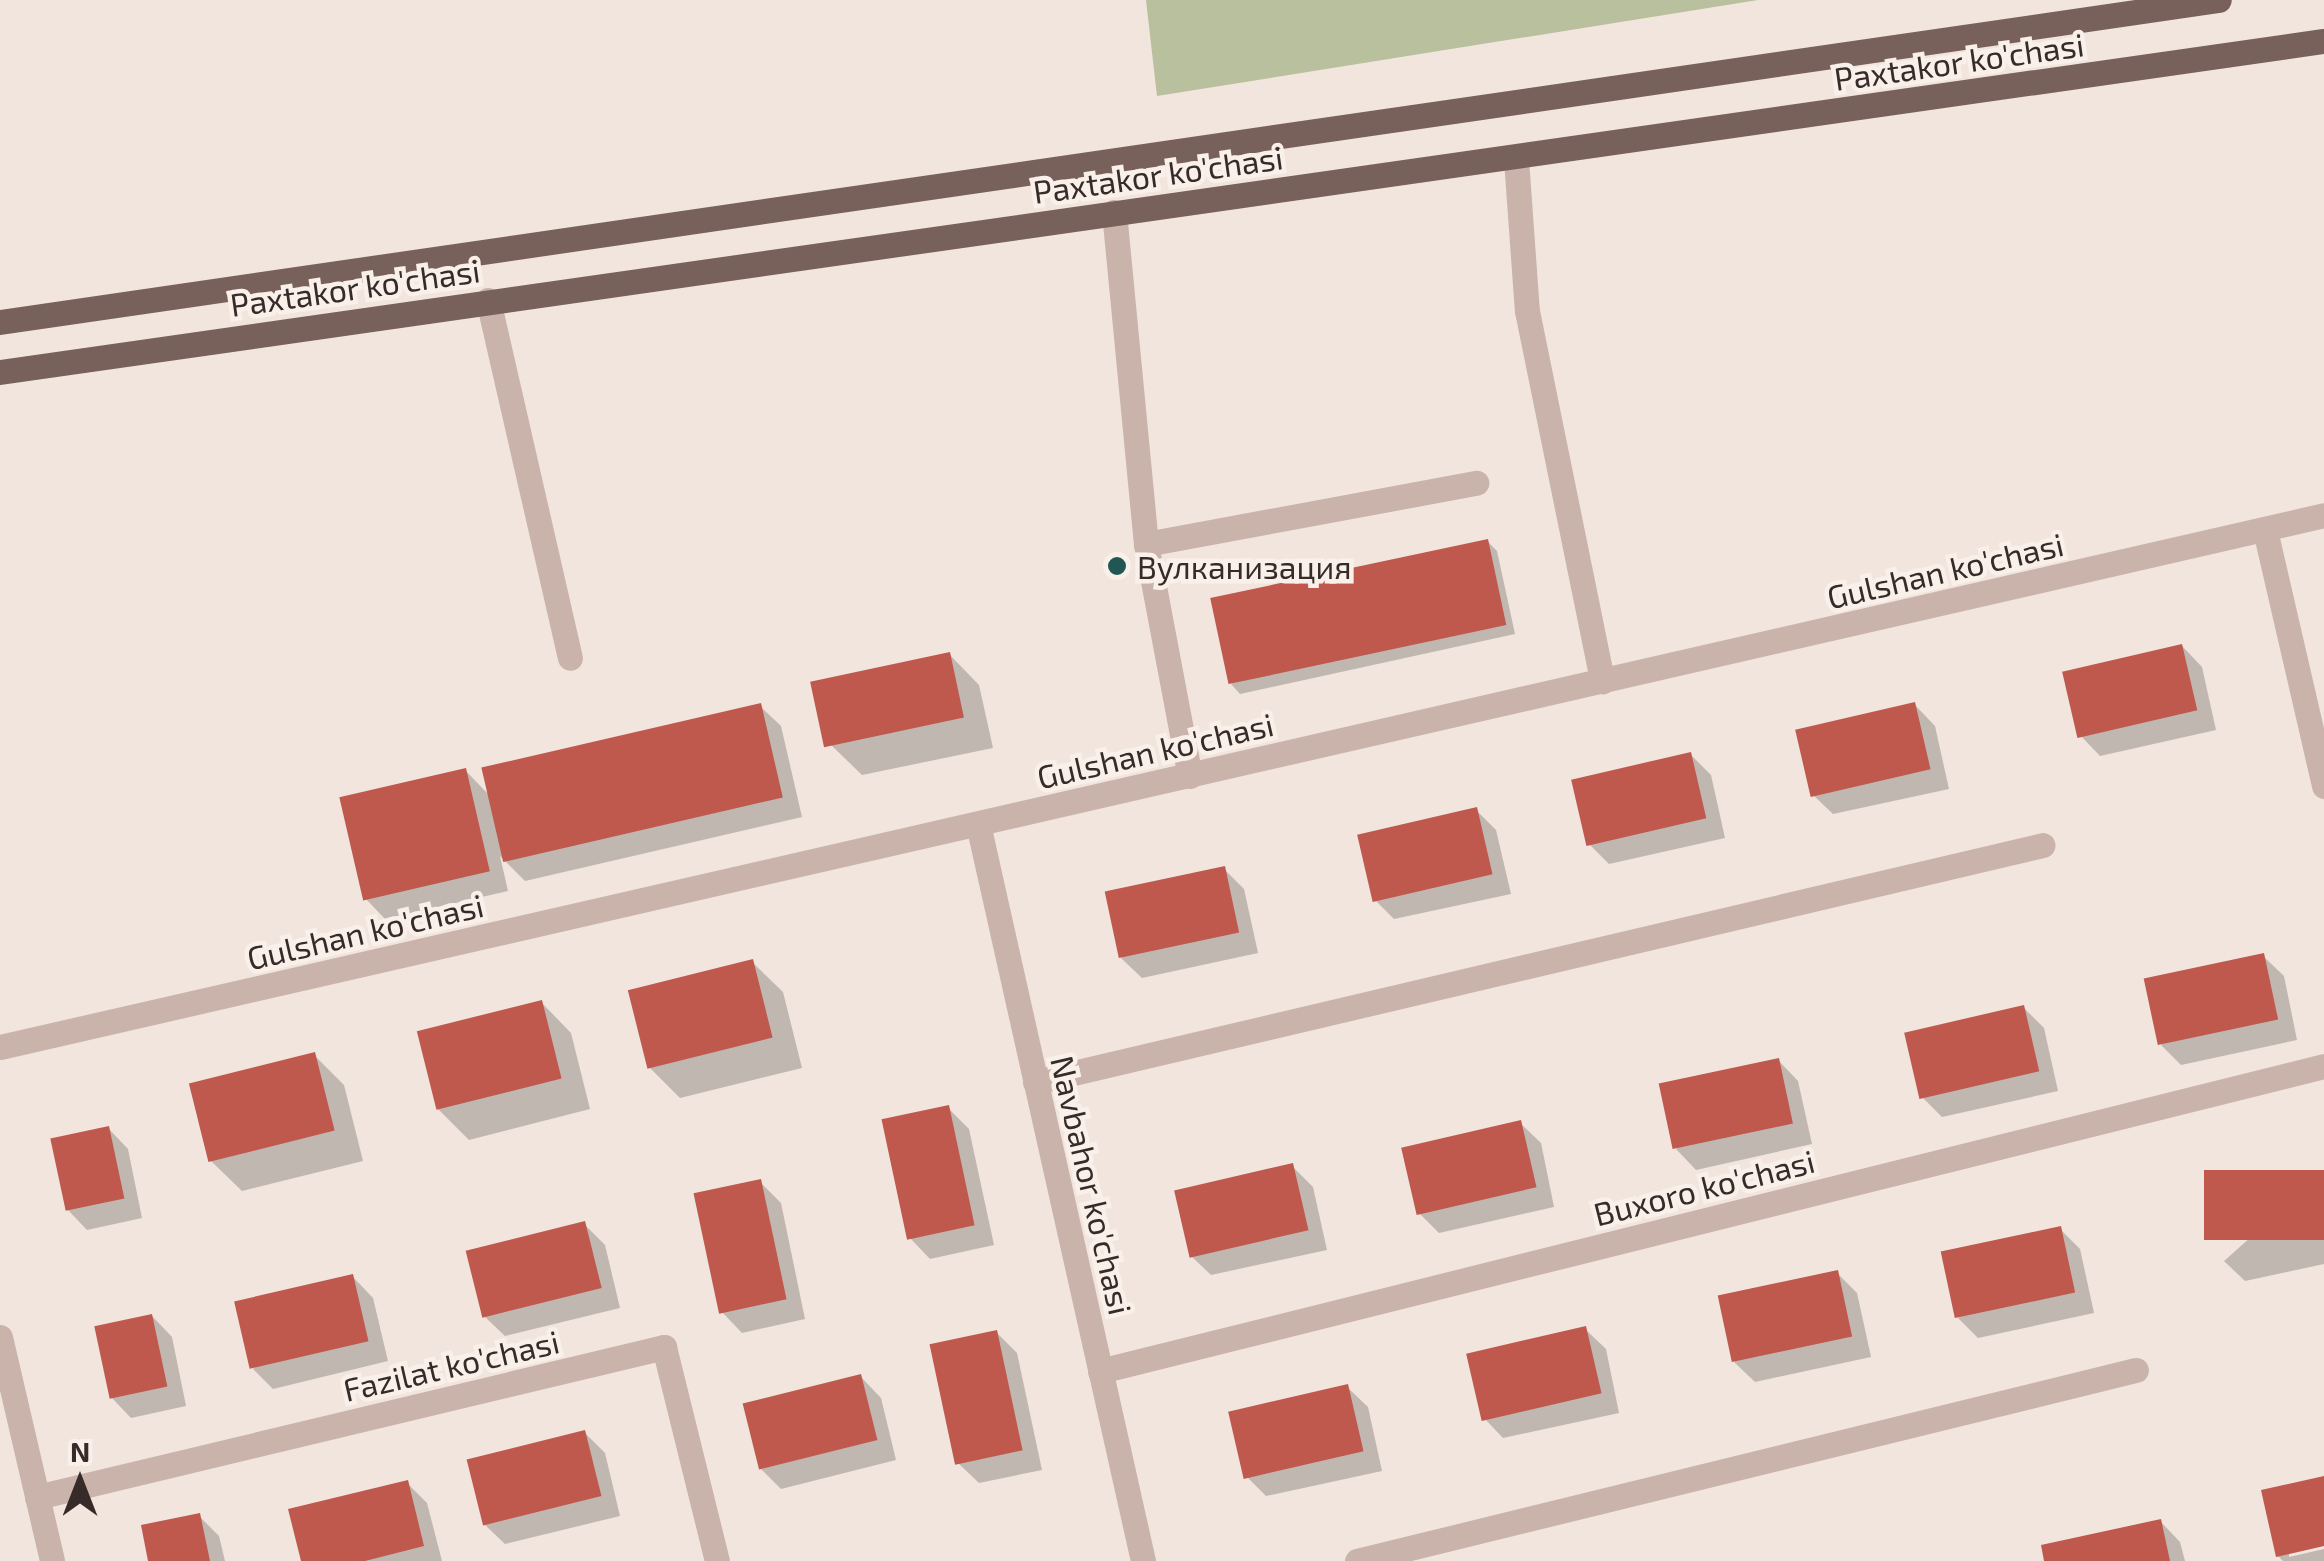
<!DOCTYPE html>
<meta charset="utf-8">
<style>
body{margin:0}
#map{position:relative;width:2324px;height:1561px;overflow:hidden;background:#f1e5de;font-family:"Exo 2",sans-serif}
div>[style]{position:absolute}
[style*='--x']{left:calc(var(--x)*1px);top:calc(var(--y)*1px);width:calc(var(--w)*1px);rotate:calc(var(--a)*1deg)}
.green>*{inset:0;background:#b9c09e}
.shadow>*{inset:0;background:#0003}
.building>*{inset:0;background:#bf584d;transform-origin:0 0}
.minor>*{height:25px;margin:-12.5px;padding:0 12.5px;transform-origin:12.5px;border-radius:12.5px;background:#c9b3aa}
.major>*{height:25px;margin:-12.5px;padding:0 12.5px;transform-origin:12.5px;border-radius:12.5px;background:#78605b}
.dots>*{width:28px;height:28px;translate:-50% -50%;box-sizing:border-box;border:5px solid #f9f0ea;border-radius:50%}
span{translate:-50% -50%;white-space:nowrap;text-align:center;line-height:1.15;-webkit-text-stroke:9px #f9f0ea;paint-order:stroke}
.street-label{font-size:32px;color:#372b29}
.poi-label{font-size:32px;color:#372b29}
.left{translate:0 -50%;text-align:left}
.north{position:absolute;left:30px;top:1431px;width:100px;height:100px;-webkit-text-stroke:8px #f9f0ea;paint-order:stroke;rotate:0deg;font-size:28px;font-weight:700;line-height:40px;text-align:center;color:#372b29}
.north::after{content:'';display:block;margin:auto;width:35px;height:45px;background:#372b29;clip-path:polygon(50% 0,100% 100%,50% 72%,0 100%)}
</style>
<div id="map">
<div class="green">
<i style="clip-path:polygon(1146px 0,1758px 0,1157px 96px)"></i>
</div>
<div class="shadow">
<i style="clip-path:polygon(1487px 541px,1497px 551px,1515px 634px,1240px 694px,1231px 684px)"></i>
<i style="clip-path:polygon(2182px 646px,2202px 667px,2216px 730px,2100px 756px,2080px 735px)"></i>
<i style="clip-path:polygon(949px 654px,979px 685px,993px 748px,862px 775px,831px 745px)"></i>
<i style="clip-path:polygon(1915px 705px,1935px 726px,1949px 789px,1833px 814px,1812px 794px)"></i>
<i style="clip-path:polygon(760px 706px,781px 726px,802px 817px,525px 881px,500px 856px,508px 891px,385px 919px,365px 898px,465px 770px,489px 795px)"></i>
<i style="clip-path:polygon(1690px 754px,1711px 775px,1725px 838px,1609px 864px,1588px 843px)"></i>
<i style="clip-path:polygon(1476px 810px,1496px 830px,1511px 894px,1394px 919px,1374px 899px)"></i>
<i style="clip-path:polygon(1224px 869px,1244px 889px,1258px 953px,1142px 978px,1121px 958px)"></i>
<i style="clip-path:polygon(2263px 956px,2284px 976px,2297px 1040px,2181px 1065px,2161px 1045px)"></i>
<i style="clip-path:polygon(752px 962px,783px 992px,802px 1068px,680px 1098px,650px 1068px)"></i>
<i style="clip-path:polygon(541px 1002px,571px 1033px,590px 1109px,469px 1140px,438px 1109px)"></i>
<i style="clip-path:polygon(2023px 1007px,2044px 1028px,2058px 1091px,1942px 1117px,1922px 1097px)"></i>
<i style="clip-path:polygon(314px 1055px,344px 1085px,363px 1161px,242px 1191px,211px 1161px)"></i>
<i style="clip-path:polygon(1778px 1060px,1798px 1081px,1812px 1144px,1696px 1170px,1676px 1149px)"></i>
<i style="clip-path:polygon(948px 1108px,969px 1129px,994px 1245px,930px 1259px,910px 1238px)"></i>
<i style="clip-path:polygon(1520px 1123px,1541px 1143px,1554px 1207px,1439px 1233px,1418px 1212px)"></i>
<i style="clip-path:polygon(108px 1128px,128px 1149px,142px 1218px,87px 1230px,67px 1209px)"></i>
<i style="clip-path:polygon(1292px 1166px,1313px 1187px,1327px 1250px,1211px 1275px,1190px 1255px)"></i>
<i style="clip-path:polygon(2324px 1172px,2324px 1264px,2245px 1281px,2224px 1261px)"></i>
<i style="clip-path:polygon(760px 1182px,781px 1203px,805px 1319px,742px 1333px,722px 1312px)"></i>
<i style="clip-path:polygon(584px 1224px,605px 1245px,620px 1308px,505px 1336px,484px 1316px)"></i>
<i style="clip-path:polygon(2060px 1229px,2080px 1249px,2094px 1313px,1978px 1338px,1958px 1318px)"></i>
<i style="clip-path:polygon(1837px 1273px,1857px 1293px,1871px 1357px,1755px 1382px,1734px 1362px)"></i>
<i style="clip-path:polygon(353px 1277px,373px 1298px,388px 1361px,273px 1389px,253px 1369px)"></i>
<i style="clip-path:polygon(152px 1316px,172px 1337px,186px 1406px,131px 1418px,111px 1397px)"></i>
<i style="clip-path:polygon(1585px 1329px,1606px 1349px,1619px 1413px,1503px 1438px,1483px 1417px)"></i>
<i style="clip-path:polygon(997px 1333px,1017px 1353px,1042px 1470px,979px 1483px,958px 1463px)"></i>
<i style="clip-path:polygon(861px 1377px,881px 1398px,896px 1460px,781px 1489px,760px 1468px)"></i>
<i style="clip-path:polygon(1347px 1387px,1368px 1407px,1382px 1471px,1266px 1496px,1245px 1475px)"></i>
<i style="clip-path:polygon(584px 1432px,605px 1453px,620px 1516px,505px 1544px,484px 1524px)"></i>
<i style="clip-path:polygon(2324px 1479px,2324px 1544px,2289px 1551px,2289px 1557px,2324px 1549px,2324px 1561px,2283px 1561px,2278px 1556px)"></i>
<i style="clip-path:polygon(407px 1483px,427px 1503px,442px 1561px,304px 1561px)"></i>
<i style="clip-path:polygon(199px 1516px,219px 1536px,225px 1561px,151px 1561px)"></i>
<i style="clip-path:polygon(2160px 1521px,2180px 1542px,2185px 1561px,2047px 1561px)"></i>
</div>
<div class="building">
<i style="left:1488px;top:539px;width:88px;height:284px;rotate:78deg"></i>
<i style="left:2182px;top:644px;width:68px;height:123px;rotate:77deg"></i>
<i style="left:950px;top:652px;width:67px;height:143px;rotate:78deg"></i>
<i style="left:1915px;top:702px;width:69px;height:123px;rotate:77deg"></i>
<i style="left:761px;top:703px;width:97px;height:287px;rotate:77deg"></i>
<i style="left:1691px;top:752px;width:68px;height:123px;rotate:77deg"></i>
<i style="left:466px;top:768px;width:106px;height:130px;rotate:77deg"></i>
<i style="left:1477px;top:807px;width:69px;height:123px;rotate:77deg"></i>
<i style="left:1225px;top:866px;width:68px;height:123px;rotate:78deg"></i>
<i style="left:2264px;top:953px;width:68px;height:123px;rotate:78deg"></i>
<i style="left:753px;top:959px;width:81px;height:129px;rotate:76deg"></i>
<i style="left:542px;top:1000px;width:81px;height:129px;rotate:76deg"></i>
<i style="left:2024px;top:1005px;width:68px;height:123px;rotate:77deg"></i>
<i style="left:315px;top:1052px;width:81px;height:130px;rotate:76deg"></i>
<i style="left:1779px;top:1058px;width:67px;height:123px;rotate:78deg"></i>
<i style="left:949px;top:1105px;width:123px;height:69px;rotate:78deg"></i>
<i style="left:1521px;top:1120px;width:69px;height:123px;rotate:77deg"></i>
<i style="left:109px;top:1126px;width:74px;height:60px;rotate:78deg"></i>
<i style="left:1293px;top:1163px;width:69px;height:122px;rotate:77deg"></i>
<i style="left:2324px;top:1170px;width:70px;height:120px;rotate:90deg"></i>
<i style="left:761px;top:1179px;width:123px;height:69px;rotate:78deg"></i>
<i style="left:585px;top:1221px;width:69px;height:123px;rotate:76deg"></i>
<i style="left:2061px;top:1226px;width:68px;height:123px;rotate:78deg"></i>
<i style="left:1838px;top:1270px;width:68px;height:123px;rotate:78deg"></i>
<i style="left:353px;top:1274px;width:69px;height:122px;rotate:77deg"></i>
<i style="left:152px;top:1314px;width:74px;height:59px;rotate:78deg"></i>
<i style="left:1586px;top:1326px;width:69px;height:123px;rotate:77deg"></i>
<i style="left:997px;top:1330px;width:123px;height:69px;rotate:78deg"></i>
<i style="left:861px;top:1374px;width:68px;height:122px;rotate:76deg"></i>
<i style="left:1348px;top:1384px;width:69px;height:123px;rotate:77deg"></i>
<i style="left:585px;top:1430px;width:68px;height:122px;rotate:76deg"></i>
<i style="clip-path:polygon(2324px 1476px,2324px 1546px,2276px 1557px,2261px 1490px)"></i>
<i style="clip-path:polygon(408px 1480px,424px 1546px,365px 1561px,301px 1561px,288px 1509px)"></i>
<i style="clip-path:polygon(200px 1513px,210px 1561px,148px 1561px,141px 1525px)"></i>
<i style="clip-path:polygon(2161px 1519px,2170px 1561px,2044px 1561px,2041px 1545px)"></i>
</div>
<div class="minor">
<i style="--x:1516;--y:159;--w:152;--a:85.9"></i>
<i style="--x:1527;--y:311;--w:378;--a:78.5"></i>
<i style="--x:1114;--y:212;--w:334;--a:84.5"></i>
<i style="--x:1146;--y:544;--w:236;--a:79.3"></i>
<i style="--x:488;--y:300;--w:367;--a:77.1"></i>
<i style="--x:2265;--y:530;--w:263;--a:77"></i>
<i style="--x:1146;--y:544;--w:336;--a:-10.5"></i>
<i style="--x:978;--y:824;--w:755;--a:77.38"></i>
<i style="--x:0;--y:1047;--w:2384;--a:-12.89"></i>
<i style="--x:1035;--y:1082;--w:1035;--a:-13.23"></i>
<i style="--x:0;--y:1337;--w:230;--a:76.9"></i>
<i style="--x:1100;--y:1371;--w:1261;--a:-13.99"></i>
<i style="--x:37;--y:1497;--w:645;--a:-13.45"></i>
<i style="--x:664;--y:1347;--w:220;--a:76.1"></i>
<i style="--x:1357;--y:1561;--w:802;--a:-13.78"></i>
</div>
<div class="major">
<i style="--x:0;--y:322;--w:2242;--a:-8.26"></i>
<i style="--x:0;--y:372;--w:2347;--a:-8.11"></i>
</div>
<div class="dots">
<i style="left:1117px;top:566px;background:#215652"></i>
</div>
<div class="street-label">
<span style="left:1959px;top:61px;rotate:-8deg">Paxtakor ko'chasi</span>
<span style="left:1158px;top:174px;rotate:-8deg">Paxtakor ko'chasi</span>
<span style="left:355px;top:287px;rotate:-8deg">Paxtakor ko'chasi</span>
<span style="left:1945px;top:570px;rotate:-13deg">Gulshan ko'chasi</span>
<span style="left:1155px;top:750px;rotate:-13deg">Gulshan ko'chasi</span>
<span style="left:365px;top:931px;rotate:-13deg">Gulshan ko'chasi</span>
<span style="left:1092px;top:1185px;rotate:77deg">Navbahor ko'chasi</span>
<span style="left:1704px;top:1187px;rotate:-14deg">Buxoro ko'chasi</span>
<span style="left:451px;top:1365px;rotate:-13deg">Fazilat ko'chasi</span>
</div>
<div class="poi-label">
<span class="left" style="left:1137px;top:566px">Вулканизация</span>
</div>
<div class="north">N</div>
</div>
